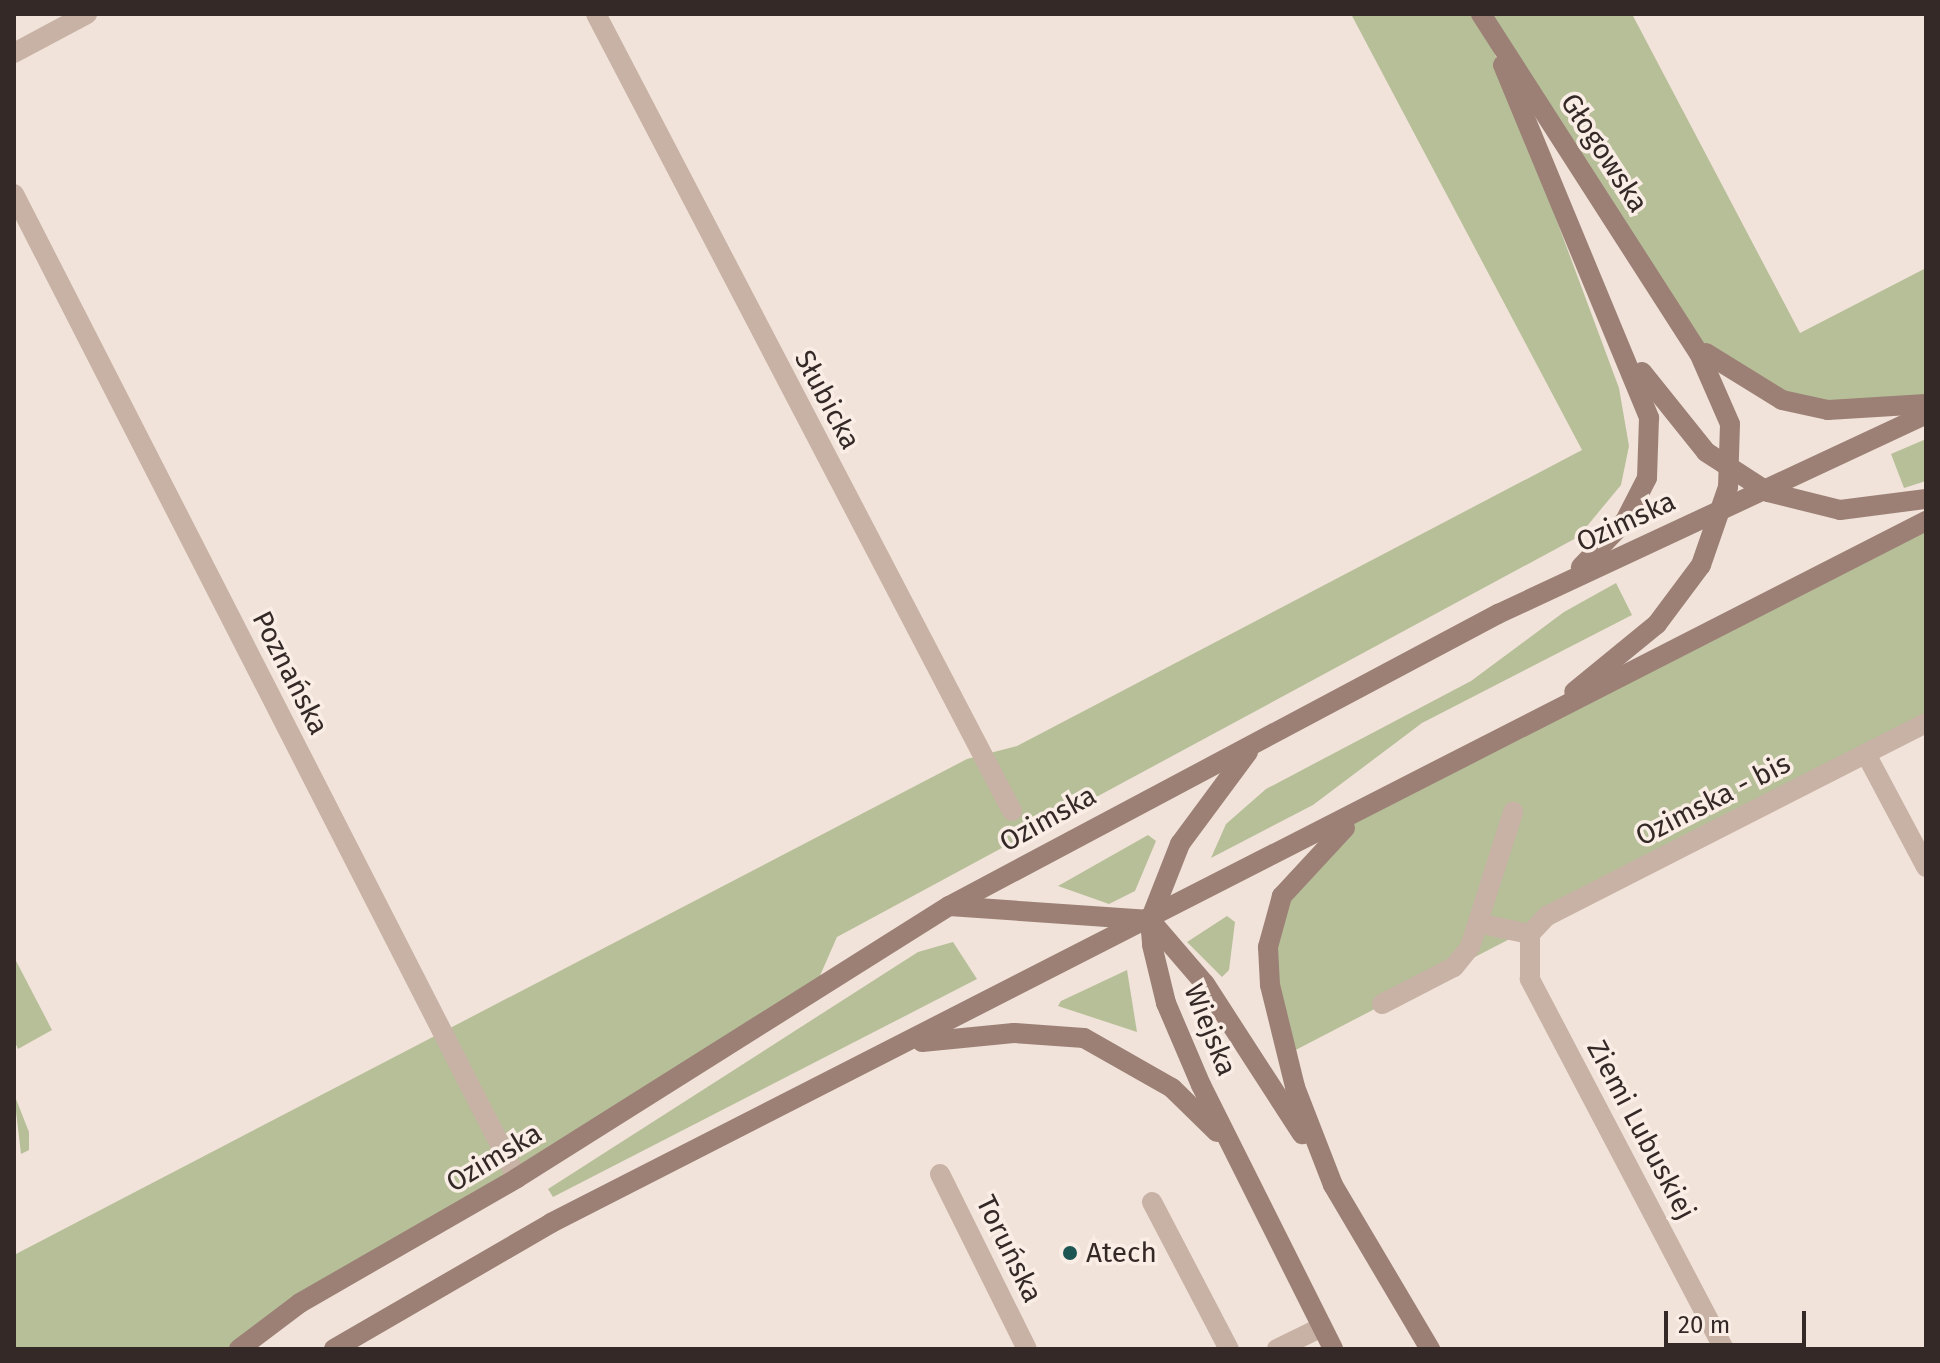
<!DOCTYPE html>
<meta charset="utf-8">
<style>
body{margin:0}
#map{position:relative;width:1940px;height:1363px;overflow:hidden;background:#f1e3d9;font-family:"Fira Sans",sans-serif}
div>[style]{position:absolute}
[style*='--x']{left:calc(var(--x)*1px);top:calc(var(--y)*1px);width:calc(var(--w)*1px);rotate:calc(var(--a)*1deg)}
.green>*{inset:0;background:#b7bf99}
.lane>*{height:20px;margin:-10px;padding:0 10px;transform-origin:10px;border-radius:10px;background:#c8b1a5}
.street>*{height:20px;margin:-10px;padding:0 10px;transform-origin:10px;border-radius:10px;background:#c8b1a5}
.secondary>*{height:20px;margin:-10px;padding:0 10px;transform-origin:10px;border-radius:10px;background:#9c8076}
.dots>*{width:22px;height:22px;translate:-50% -50%;box-sizing:border-box;border:4px solid #f9ede5;border-radius:50%}
span{translate:-50% -50%;white-space:nowrap;text-align:center;line-height:1.15;-webkit-text-stroke:7px #f9ede5;paint-order:stroke}
.street-label{font-size:28px;color:#342926}
.poi-label{font-size:28px;color:#342926}
.left{translate:0 -50%;text-align:left}
.frame{position:absolute;inset:0;border:16px solid #342926;pointer-events:none}
.scale{position:absolute;left:1664px;top:1311px;width:142px;height:36px;box-sizing:border-box;border:4px solid #342926;border-top:0;padding-left:10px;font-size:24px;line-height:28px;white-space:nowrap;color:#342926;-webkit-text-stroke:6px #f9ede5;paint-order:stroke}
</style>
<div id="map">
<div class="green">
<i style="clip-path:polygon(1351px 14px,1480px 14px,1619px 388px,1629px 446px,1621px 485px,1578px 537px,837px 937px,815px 987px,239px 1349px,14px 1349px,14px 1255px,967px 759px,1017px 746px,1582px 450px)"></i>
<i style="clip-path:polygon(1481px 14px,1632px 14px,1800px 333px,1926px 268px,1926px 404px,1808px 408px,1691px 341px)"></i>
<i style="clip-path:polygon(1926px 439px,1926px 481px,1904px 488px,1891px 454px)"></i>
<i style="clip-path:polygon(1926px 521px,1926px 723px,1286px 1055px,1273px 920px,1346px 827px)"></i>
<i style="clip-path:polygon(1616px 583px,1632px 615px,1422px 723px,1313px 805px,1211px 858px,1226px 824px,1266px 789px,1471px 681px,1564px 612px)"></i>
<i style="clip-path:polygon(1148px 835px,1156px 841px,1135px 891px,1109px 904px,1058px 886px)"></i>
<i style="clip-path:polygon(1227px 916px,1235px 922px,1229px 970px,1222px 977px,1187px 942px)"></i>
<i style="clip-path:polygon(953px 942px,977px 979px,553px 1197px,548px 1189px,918px 952px)"></i>
<i style="clip-path:polygon(14px 957px,52px 1030px,18px 1049px,14px 1040px)"></i>
<i style="clip-path:polygon(1127px 970px,1137px 1032px,1058px 1006px,1061px 1001px)"></i>
<i style="clip-path:polygon(14px 1094px,29px 1132px,29px 1150px,21px 1154px)"></i>
</div>
<div class="lane">
<i style="--x:1482;--y:924;--w:49;--a:11.8"></i>
<i style="--x:1382;--y:1004;--w:81;--a:-27.2"></i>
<i style="--x:1454;--y:967;--w:26;--a:-51"></i>
<i style="--x:1470;--y:947;--w:142;--a:-72.3"></i>
<i style="--x:1152;--y:1202;--w:166;--a:62.4"></i>
<i style="--x:1277;--y:1349;--w:50;--a:-26.1"></i>
</div>
<div class="street">
<i style="--x:596;--y:14;--w:899;--a:62.44"></i>
<i style="--x:14;--y:53;--w:83;--a:-28.1"></i>
<i style="--x:14;--y:194;--w:1105;--a:62.92"></i>
<i style="--x:1866;--y:754;--w:128;--a:62"></i>
<i style="--x:940;--y:1174;--w:195;--a:63.6"></i>
<i style="--x:1724;--y:1349;--w:418;--a:-117.7"></i>
<i style="--x:1530;--y:979;--w:45;--a:-90"></i>
<i style="--x:1530;--y:934;--w:25;--a:-47"></i>
<i style="--x:1547;--y:916;--w:425;--a:-27"></i>
</div>
<div class="secondary">
<i style="--x:1481;--y:14;--w:403;--a:57.3"></i>
<i style="--x:1699;--y:353;--w:77;--a:66.4"></i>
<i style="--x:1730;--y:424;--w:63;--a:91.8"></i>
<i style="--x:1728;--y:487;--w:83;--a:109.1"></i>
<i style="--x:1701;--y:565;--w:74;--a:126.7"></i>
<i style="--x:1657;--y:624;--w:107;--a:140.7"></i>
<i style="--x:1503;--y:65;--w:382;--a:67.5"></i>
<i style="--x:1649;--y:418;--w:60;--a:91.9"></i>
<i style="--x:1647;--y:478;--w:48;--a:117.1"></i>
<i style="--x:1625;--y:521;--w:64;--a:133.7"></i>
<i style="--x:1706;--y:353;--w:89;--a:31.7"></i>
<i style="--x:1782;--y:400;--w:47;--a:12.3"></i>
<i style="--x:1828;--y:410;--w:98;--a:-3.5"></i>
<i style="--x:1642;--y:372;--w:102;--a:51.3"></i>
<i style="--x:1706;--y:452;--w:74;--a:32.8"></i>
<i style="--x:1768;--y:492;--w:74;--a:14"></i>
<i style="--x:1840;--y:510;--w:87;--a:-7.3"></i>
<i style="--x:1248;--y:752;--w:114;--a:126.5"></i>
<i style="--x:1180;--y:844;--w:82;--a:111.5"></i>
<i style="--x:1150;--y:920;--w:25;--a:85"></i>
<i style="--x:1152;--y:945;--w:60;--a:76.4"></i>
<i style="--x:1166;--y:1003;--w:89;--a:66.9"></i>
<i style="--x:1201;--y:1085;--w:295;--a:63.4"></i>
<i style="--x:1345;--y:828;--w:93;--a:132.8"></i>
<i style="--x:1282;--y:896;--w:53;--a:105.4"></i>
<i style="--x:1268;--y:947;--w:38;--a:87"></i>
<i style="--x:1270;--y:985;--w:105;--a:76.2"></i>
<i style="--x:1295;--y:1087;--w:105;--a:68.8"></i>
<i style="--x:1333;--y:1185;--w:191;--a:59.4"></i>
<i style="--x:949;--y:906;--w:201;--a:4"></i>
<i style="--x:1150;--y:920;--w:84;--a:49.3"></i>
<i style="--x:1205;--y:984;--w:179;--a:57.1"></i>
<i style="--x:922;--y:1042;--w:92;--a:-5.6"></i>
<i style="--x:1014;--y:1033;--w:70;--a:4.1"></i>
<i style="--x:1084;--y:1038;--w:101;--a:29.6"></i>
<i style="--x:1172;--y:1088;--w:63;--a:44.4"></i>
<i style="--x:239;--y:1349;--w:76;--a:-37"></i>
<i style="--x:300;--y:1303;--w:250;--a:-29.9"></i>
<i style="--x:517;--y:1178;--w:510;--a:-32.2"></i>
<i style="--x:949;--y:906;--w:622;--a:-28.01"></i>
<i style="--x:1498;--y:614;--w:472;--a:-25"></i>
<i style="--x:334;--y:1349;--w:251;--a:-30.1"></i>
<i style="--x:551;--y:1223;--w:1544;--a:-27.05"></i>
</div>
<div class="dots">
<i style="left:1070px;top:1253px;background:#1c5552"></i>
</div>
<div class="street-label">
<span style="left:1604px;top:153px;rotate:57deg">Głogowska</span>
<span style="left:827px;top:400px;rotate:62deg">Słubicka</span>
<span style="left:1626px;top:522px;rotate:-25deg">Ozimska</span>
<span style="left:290px;top:673px;rotate:63deg">Poznańska</span>
<span style="left:1713px;top:800px;rotate:-27deg">Ozimska - bis</span>
<span style="left:1048px;top:819px;rotate:-29deg">Ozimska</span>
<span style="left:1210px;top:1030px;rotate:68deg">Wiejska</span>
<span style="left:1641px;top:1130px;rotate:62deg">Ziemi Lubuskiej</span>
<span style="left:494px;top:1158px;rotate:-31deg">Ozimska</span>
<span style="left:1009px;top:1249px;rotate:64deg">Toruńska</span>
</div>
<div class="poi-label">
<span class="left" style="left:1086px;top:1253px">Atech</span>
</div>
<div class="frame"></div>
<div class="scale">20 m</div>
</div>
